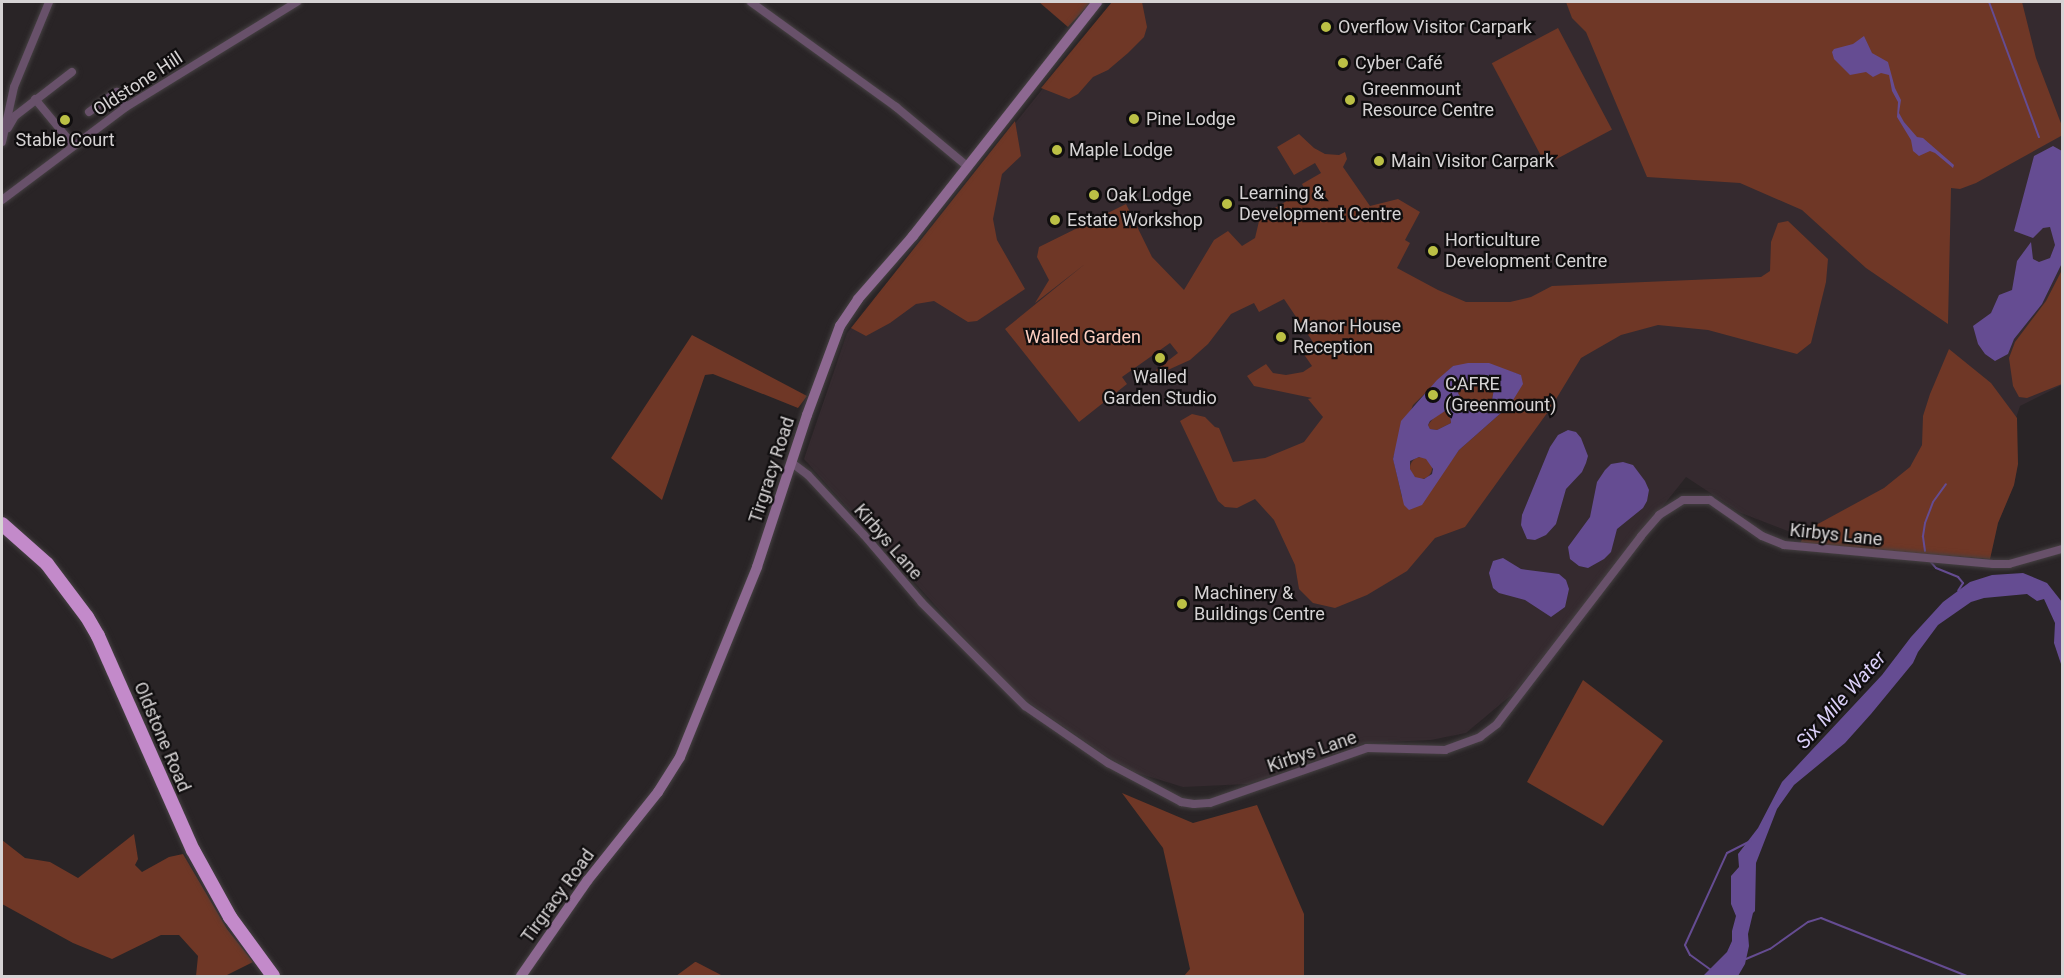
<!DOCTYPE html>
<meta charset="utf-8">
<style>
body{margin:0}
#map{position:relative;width:2064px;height:978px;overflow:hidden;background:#292426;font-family:Roboto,sans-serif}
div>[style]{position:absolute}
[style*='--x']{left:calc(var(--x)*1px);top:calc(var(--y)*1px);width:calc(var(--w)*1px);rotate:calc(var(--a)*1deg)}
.built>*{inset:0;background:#352a2f}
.green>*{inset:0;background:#6f3726;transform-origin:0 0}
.round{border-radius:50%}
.water>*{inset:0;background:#654c92}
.stream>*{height:2px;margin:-1px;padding:0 1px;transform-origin:1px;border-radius:1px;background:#654c92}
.roads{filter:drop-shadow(0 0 2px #454042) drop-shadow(0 0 2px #454042)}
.street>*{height:8px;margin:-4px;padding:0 4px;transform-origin:4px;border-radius:4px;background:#68516a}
.secondary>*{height:10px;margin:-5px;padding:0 5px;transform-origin:5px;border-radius:5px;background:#8d6891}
.highway>*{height:14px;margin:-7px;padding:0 7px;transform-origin:7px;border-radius:7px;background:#c38aca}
.dots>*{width:16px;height:16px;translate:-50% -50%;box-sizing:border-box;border:3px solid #100e0f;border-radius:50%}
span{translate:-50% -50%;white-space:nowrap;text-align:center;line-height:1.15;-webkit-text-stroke:4.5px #100e0f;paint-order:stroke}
.poi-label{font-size:18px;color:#d6d3d4}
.left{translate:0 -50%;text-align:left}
.street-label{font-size:18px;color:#d6d3d4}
.park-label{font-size:18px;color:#fdcec0}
.water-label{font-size:20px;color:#dacff7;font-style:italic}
.frame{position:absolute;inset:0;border:3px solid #d6d3d4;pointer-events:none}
</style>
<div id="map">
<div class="built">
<i style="clip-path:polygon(1112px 2px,2062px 2px,2062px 385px,2020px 406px,2016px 418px,2018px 464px,2014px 485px,1998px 523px,1990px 559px,1803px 537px,1741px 513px,1686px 477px,1515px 692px,1466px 733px,1431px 740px,1365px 743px,1248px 784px,1183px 787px,1134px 772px,1105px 755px,1012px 691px,804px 459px,847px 333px)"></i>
</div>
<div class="green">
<i style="clip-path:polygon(1039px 2px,1091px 2px,1068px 27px)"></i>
<i style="clip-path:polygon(1112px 2px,1142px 2px,1147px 27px,1144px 37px,1128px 53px,1108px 70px,1093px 77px,1078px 94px,1069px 99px,1041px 88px)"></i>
<i style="clip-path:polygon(1566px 2px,2022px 2px,2036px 58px,2062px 126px,2061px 136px,1976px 183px,1960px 189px,1951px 188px,1948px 324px,1866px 268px,1802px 210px,1740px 183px,1647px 177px,1586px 32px,1572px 18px)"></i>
<i style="left:1558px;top:28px;width:115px;height:75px;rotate:62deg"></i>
<i style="clip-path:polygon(1015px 121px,1021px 156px,1002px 174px,993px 219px,997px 240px,1025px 289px,977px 321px,968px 322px,934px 301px,916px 304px,890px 323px,866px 336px,851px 328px)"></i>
<i style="clip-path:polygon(evenodd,1299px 134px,1314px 148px,1325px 154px,1339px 155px,1345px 152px,1347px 159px,1343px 167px,1370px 206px,1398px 199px,1420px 212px,1405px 240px,1410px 243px,1397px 268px,1438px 290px,1466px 302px,1510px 302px,1531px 297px,1552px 286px,1761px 277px,1770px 271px,1771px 242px,1778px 223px,1788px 221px,1828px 259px,1826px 282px,1811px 343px,1797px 354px,1708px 330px,1658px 325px,1621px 335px,1581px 358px,1550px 409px,1465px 527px,1435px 538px,1407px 571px,1367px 595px,1335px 608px,1313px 603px,1299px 589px,1295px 565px,1274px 520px,1255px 499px,1237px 508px,1225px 507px,1218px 501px,1180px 421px,1192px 414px,1205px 417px,1215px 427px,1219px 428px,1233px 462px,1265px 458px,1304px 442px,1323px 417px,1308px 399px,1312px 398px,1254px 386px,1247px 376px,1266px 364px,1273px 373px,1286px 375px,1303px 372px,1312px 366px,1303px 353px,1315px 345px,1284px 299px,1259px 312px,1254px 303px,1231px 314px,1208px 344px,1190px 360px,1159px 374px,1156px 370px,1178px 353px,1170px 343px,1122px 377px,1127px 384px,1079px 422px,1005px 329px,1085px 264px,1035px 303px,1049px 280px,1037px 257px,1039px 247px,1126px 204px,1152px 257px,1184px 290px,1214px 240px,1228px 231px,1242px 246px,1255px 238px,1260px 217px,1305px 190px,1302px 184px,1321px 173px,1315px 163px,1294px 175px,1277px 147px,1299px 134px,1453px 366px,1505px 370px,1521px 375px,1510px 405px,1459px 450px,1444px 471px,1402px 497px,1393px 458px,1413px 405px,1453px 366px)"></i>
<i style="clip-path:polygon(2062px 270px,2062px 384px,2027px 398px,2019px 397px,2013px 386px,2009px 358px,2015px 342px,2046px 301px)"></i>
<i style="clip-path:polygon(692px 335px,807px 396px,798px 408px,713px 374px,705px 375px,662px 500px,611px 458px)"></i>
<i style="clip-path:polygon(1949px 349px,1991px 383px,2017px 418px,2018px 464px,2014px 485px,1998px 523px,1990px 559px,1800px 544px,1804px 535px,1816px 525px,1884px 488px,1910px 467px,1922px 445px,1923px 416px,1930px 394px)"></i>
<i style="clip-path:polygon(1479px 383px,1494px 389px,1492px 400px,1488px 403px,1468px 405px,1463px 402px,1458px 393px,1460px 390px)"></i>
<i style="clip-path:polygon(1445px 411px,1450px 413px,1451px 423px,1437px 430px,1430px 429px,1428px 425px,1435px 416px)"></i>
<i class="round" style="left:1410px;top:457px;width:22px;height:22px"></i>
<i style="clip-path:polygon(1583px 680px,1663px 741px,1603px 826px,1527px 782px)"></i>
<i style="clip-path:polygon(1122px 793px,1193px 823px,1257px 805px,1304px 914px,1304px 976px,1184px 976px,1190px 969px,1163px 848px)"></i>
<i style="clip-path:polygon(134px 834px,138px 859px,135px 865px,142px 872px,169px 857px,183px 854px,227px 929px,253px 962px,225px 976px,196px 976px,198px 956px,179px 935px,161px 935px,112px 959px,73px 943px,2px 904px,2px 840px,25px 858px,50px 862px,78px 878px)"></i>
<i style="clip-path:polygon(695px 962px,696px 962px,723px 976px,676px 976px)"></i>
</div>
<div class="water">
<i style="clip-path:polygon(1864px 36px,1872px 53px,1888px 62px,1895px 88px,1901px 100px,1899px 113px,1904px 122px,1917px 137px,1923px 138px,1954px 165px,1953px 168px,1935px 153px,1930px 151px,1919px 156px,1913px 151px,1911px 140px,1897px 117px,1898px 102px,1892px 91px,1889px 75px,1881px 73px,1873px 77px,1866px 72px,1850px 75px,1834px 59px,1832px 52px,1834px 49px,1853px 44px)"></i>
<i style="clip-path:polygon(2053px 146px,2062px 151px,2062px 263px,2042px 304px,2014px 339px,2008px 354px,1995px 361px,1985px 354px,1978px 344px,1973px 326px,1991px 313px,1999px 295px,2012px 290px,2017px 261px,2031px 242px,2033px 259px,2039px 262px,2050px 258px,2055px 245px,2050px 227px,2043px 228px,2033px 238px,2014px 231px,2034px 156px)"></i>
<i style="clip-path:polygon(evenodd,1468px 363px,1489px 363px,1521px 375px,1523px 384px,1510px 405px,1459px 450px,1422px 505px,1409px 510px,1404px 505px,1393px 459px,1401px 421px,1437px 380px,1453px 366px,1468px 363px,1479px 383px,1494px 389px,1492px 400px,1487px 403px,1468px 405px,1463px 402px,1458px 393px,1460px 390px,1479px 383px,1468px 363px,1445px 411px,1450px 414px,1451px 423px,1437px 430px,1430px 429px,1428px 425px,1430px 421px,1445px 411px,1468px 363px,1419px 457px,1426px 459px,1433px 469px,1432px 474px,1424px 479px,1415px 477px,1410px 469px,1410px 461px,1419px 457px)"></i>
<i style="clip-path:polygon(1568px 430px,1576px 432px,1581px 438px,1588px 456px,1586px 463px,1582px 472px,1566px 489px,1556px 524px,1546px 535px,1535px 540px,1527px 539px,1521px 525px,1522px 515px,1550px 447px,1558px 435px)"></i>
<i style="clip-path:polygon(1623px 462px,1633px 465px,1645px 481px,1649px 490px,1647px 501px,1643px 508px,1617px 529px,1611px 552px,1604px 559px,1588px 568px,1579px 566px,1570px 559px,1568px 547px,1590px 517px,1597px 482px,1605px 470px,1611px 464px)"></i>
<i style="clip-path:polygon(1503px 558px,1521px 569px,1559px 574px,1566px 580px,1569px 589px,1565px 607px,1551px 617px,1525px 600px,1499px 593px,1493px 588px,1489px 573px,1493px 561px)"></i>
<i style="clip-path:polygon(2023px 573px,2047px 583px,2062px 602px,2062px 667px,2054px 643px,2055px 623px,2044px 599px,2037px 601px,2027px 594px,1984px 598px,1971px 602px,1938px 625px,1918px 652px,1913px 663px,1871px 714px,1845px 743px,1794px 785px,1777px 809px,1756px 863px,1755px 911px,1753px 913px,1748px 934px,1749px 946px,1745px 964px,1738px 976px,1703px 976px,1727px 952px,1732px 941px,1732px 931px,1736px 916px,1731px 904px,1731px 876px,1739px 867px,1738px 854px,1758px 828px,1782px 782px,1882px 675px,1911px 637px,1943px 602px,1970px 582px,1992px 575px)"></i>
</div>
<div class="stream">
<i style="--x:1989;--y:2;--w:144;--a:69.7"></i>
<i style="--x:1925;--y:551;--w:15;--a:-98"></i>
<i style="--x:1923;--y:536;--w:13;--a:-81"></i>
<i style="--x:1925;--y:523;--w:22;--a:-69"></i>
<i style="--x:1933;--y:502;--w:22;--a:-54"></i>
<i style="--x:1930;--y:561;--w:9;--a:49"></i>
<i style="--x:1936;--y:568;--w:24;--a:22"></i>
<i style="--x:1958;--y:577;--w:8;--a:50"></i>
<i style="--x:1963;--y:583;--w:9;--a:122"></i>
<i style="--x:1746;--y:959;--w:26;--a:-23"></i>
<i style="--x:1770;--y:949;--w:47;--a:-35.4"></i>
<i style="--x:1808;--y:922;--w:14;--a:-17"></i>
<i style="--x:1821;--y:918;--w:157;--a:21.7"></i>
<i style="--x:1711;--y:970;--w:26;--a:-144"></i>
<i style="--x:1690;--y:955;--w:11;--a:-117"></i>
<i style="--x:1685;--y:945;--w:101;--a:-65.5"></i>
<i style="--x:1727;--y:853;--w:27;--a:-27"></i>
</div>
<div class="roads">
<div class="street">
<i style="--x:751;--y:2;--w:179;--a:35.9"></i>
<i style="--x:896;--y:107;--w:92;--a:39.7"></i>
<i style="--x:35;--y:99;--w:61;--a:50.3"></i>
<i style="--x:89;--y:112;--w:34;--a:-36"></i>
<i style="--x:117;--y:92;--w:17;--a:59"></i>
<i style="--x:8;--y:128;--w:14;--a:-60"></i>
<i style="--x:15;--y:116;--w:72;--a:-37.7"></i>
<i style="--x:2;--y:142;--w:56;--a:-77.7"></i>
<i style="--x:14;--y:87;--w:92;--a:-67.6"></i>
<i style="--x:2;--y:200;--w:155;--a:-36.9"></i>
<i style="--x:126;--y:107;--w:201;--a:-31.6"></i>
<i style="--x:792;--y:463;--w:20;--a:37"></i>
<i style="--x:808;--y:475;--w:82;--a:47"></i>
<i style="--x:864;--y:535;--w:89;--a:49.5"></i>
<i style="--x:922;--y:603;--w:146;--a:45"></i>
<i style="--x:1025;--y:706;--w:101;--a:34.5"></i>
<i style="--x:1108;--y:763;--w:83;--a:28.1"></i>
<i style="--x:1181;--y:802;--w:13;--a:9"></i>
<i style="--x:1194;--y:804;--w:16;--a:-4"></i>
<i style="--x:1210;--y:803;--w:166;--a:-19.3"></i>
<i style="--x:1367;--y:748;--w:78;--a:1.5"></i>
<i style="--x:1445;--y:750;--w:37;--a:-20"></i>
<i style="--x:1480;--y:737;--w:21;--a:-37"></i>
<i style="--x:1497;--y:724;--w:237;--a:-52.5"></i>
<i style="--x:1641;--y:536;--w:28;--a:-49"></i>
<i style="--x:1659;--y:515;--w:28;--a:-32"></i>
<i style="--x:1683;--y:500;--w:27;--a:0"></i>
<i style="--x:1710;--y:500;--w:63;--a:34.7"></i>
<i style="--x:1762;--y:536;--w:24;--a:22"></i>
<i style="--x:1784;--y:545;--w:210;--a:5.2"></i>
<i style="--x:1993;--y:564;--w:16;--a:0"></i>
<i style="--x:2009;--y:564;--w:55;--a:-15.8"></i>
</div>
<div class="secondary">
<i style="--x:521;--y:976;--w:116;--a:-55.2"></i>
<i style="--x:587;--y:881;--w:114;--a:-51.4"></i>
<i style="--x:658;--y:792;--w:41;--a:-57.8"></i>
<i style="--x:680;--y:757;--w:205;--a:-67.9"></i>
<i style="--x:757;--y:567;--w:160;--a:-71.8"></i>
<i style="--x:807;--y:415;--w:95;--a:-69.7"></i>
<i style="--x:840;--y:326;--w:32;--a:-56"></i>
<i style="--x:858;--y:299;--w:84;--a:-48.9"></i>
<i style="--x:913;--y:236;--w:298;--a:-51.8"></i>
</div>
<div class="highway">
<i style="--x:2;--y:524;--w:60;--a:41.6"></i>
<i style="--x:47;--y:564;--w:66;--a:53"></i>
<i style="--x:87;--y:617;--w:22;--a:60"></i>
<i style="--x:98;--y:636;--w:234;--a:66.1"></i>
<i style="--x:193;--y:850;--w:77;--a:61.1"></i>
<i style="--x:230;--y:917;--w:73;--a:53.9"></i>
</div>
</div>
<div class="dots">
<i style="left:1326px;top:27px;background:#bbc045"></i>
<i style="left:1343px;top:63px;background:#bbc045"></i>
<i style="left:1350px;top:100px;background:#bbc045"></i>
<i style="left:1134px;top:119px;background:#bbc045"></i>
<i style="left:65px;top:120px;background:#bbc045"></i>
<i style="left:1057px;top:150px;background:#bbc045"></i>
<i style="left:1379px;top:161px;background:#bbc045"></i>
<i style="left:1094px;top:195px;background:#bbc045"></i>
<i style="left:1227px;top:204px;background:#bbc045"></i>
<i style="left:1055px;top:220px;background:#bbc045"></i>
<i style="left:1433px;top:251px;background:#bbc045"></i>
<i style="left:1281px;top:337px;background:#bbc045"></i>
<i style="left:1160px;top:358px;background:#bbc045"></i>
<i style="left:1433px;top:395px;background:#bbc045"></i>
<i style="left:1182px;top:604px;background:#bbc045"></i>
</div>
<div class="poi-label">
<span class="left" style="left:1338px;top:27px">Overflow Visitor Carpark</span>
<span class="left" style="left:1355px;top:63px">Cyber Café</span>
<span class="left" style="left:1362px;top:100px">Greenmount<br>Resource Centre</span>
<span class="left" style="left:1146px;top:119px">Pine Lodge</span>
<span style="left:65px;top:140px">Stable Court</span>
<span class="left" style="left:1069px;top:150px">Maple Lodge</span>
<span class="left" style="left:1391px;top:161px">Main Visitor Carpark</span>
<span class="left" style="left:1239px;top:204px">Learning &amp;<br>Development Centre</span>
<span class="left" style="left:1106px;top:195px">Oak Lodge</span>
<span class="left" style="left:1067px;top:220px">Estate Workshop</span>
<span class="left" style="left:1445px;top:251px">Horticulture<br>Development Centre</span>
<span class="left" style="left:1293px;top:337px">Manor House<br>Reception</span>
<span style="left:1160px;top:388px">Walled<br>Garden Studio</span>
<span class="left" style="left:1445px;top:395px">CAFRE<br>(Greenmount)</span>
<span class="left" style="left:1194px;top:604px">Machinery &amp;<br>Buildings Centre</span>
</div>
<div class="street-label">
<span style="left:138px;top:84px;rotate:-33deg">Oldstone Hill</span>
<span style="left:772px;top:470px;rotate:-72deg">Tirgracy Road</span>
<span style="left:1836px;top:535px;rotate:6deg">Kirbys Lane</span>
<span style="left:888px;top:542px;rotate:49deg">Kirbys Lane</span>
<span style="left:162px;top:737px;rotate:67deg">Oldstone Road</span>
<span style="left:1312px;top:752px;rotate:-19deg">Kirbys Lane</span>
<span style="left:558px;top:896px;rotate:-54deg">Tirgracy Road</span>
</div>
<div class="park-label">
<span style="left:1083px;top:337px">Walled Garden</span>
</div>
<div class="water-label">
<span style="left:1841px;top:700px;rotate:-48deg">Six Mile Water</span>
</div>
<div class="frame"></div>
</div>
